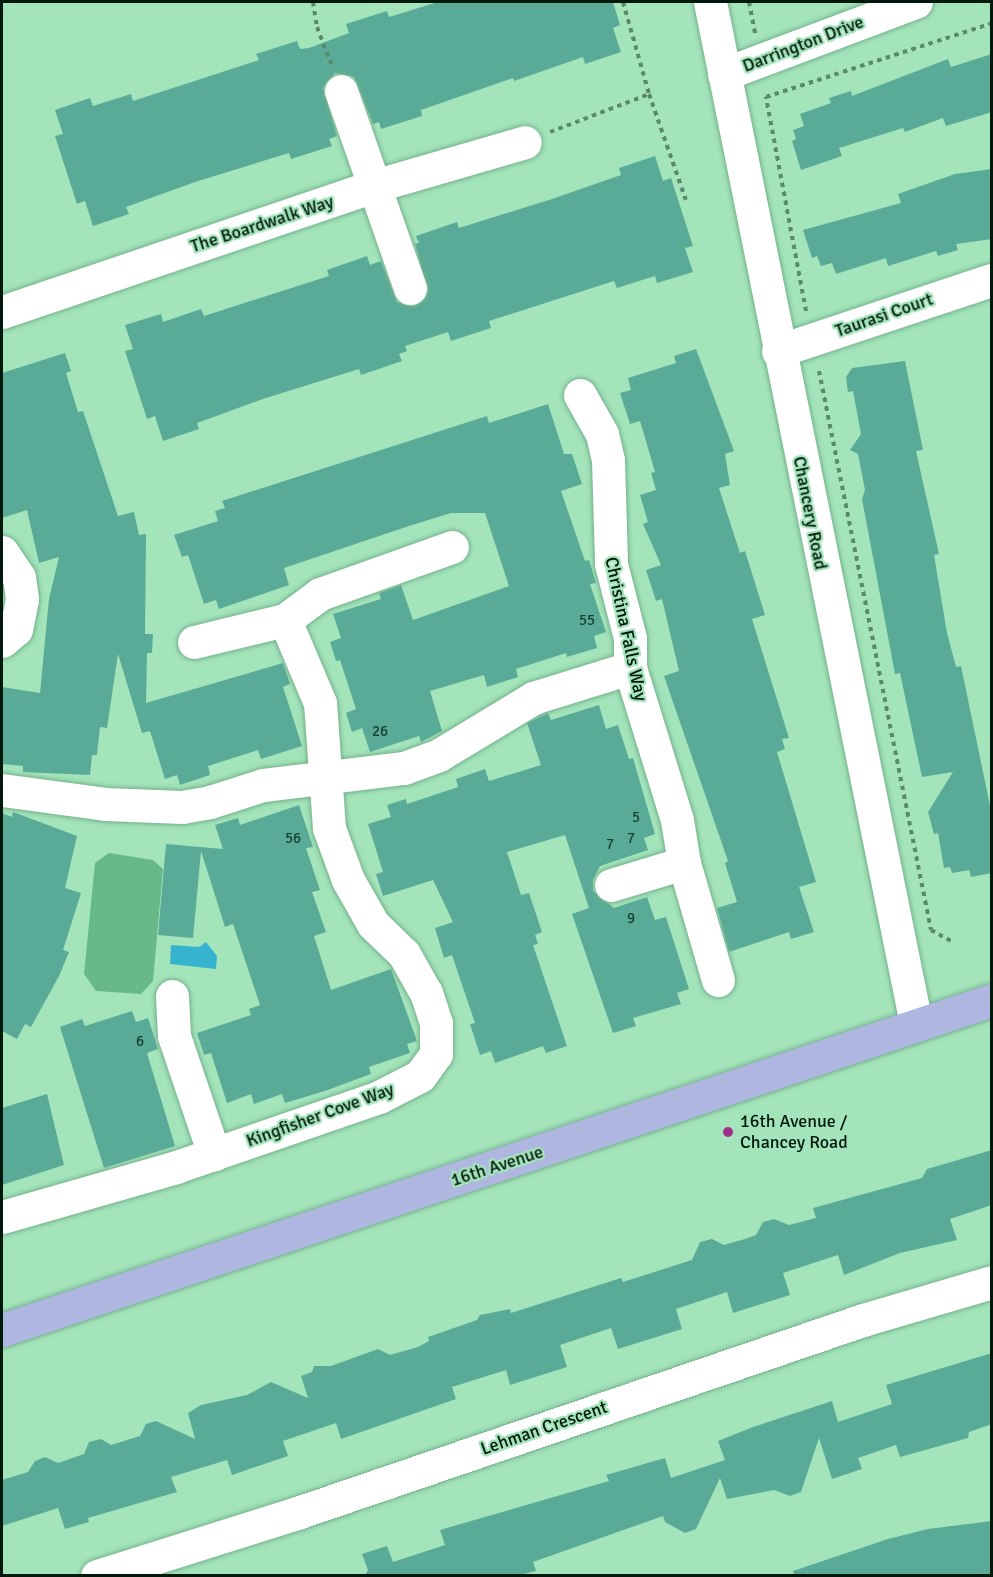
<!DOCTYPE html>
<style>
body{margin:0}
#map{position:relative;width:993px;height:1577px;overflow:hidden;background:#a4e4bb;font-family:Signika,sans-serif}
div>[style]{position:absolute}
[style*='--x']{left:calc(var(--x)*1px);top:calc(var(--y)*1px);width:calc(var(--w)*1px);rotate:calc(var(--a)*1deg)}
.green>*{inset:0;background:#67b988}
.water>*{inset:0;background:#36b3ce}
.building>*{inset:0;background:#59ab97}
.path>*{height:4px;margin-top:-2px;transform-origin:0;background:repeating-linear-gradient(90deg,#5b896c 0 4.5px,transparent 0 9px)}
.roads{filter:drop-shadow(0 0 2px #74b28b) drop-shadow(0 0 2px #74b28b)}
.minor>*{height:33px;margin:-16.5px;padding:0 16.5px;transform-origin:16.5px;border-radius:16.5px;background:#fff}
.major>*{height:33px;margin:-16.5px;padding:0 16.5px;transform-origin:16.5px;border-radius:16.5px;background:#afb6e0}
.dots>*{width:16px;height:16px;translate:-50% -50%;box-sizing:border-box;border:3px solid #a4e4bb;border-radius:50%}
span{translate:-50% -50%;white-space:nowrap;text-align:center;line-height:1.15;-webkit-text-stroke:4.5px #a4e4bb;paint-order:stroke}
.number-label{font-size:15px;color:#173e2e}
.number-label span{-webkit-text-stroke-width:0}
.street-label{font-size:18px;color:#01190b}
.poi-label{font-size:18px;color:#01190b}
.left{translate:0 -50%;text-align:left}
.frame{position:absolute;inset:0;border:3px solid #01190b;pointer-events:none}
</style>
<div id="map">
<div class="green">
<i style="clip-path:polygon(109px 853px,153px 860px,163px 869px,153px 981px,141px 994px,96px 991px,84px 974px,95px 863px)"></i>
</div>
<div class="water">
<i style="clip-path:polygon(206px 942px,217px 956px,216px 969px,170px 964px,171px 945px,199px 947px)"></i>
</div>
<div class="building">
<i style="clip-path:polygon(438px 2px,613px 2px,620px 25px,613px 28px,621px 52px,585px 64px,583px 57px,514px 81px,513px 78px,421px 110px,422px 116px,381px 129px,379px 122px,373px 124px,354px 77px,335px 73px,323px 88px,337px 136px,329px 139px,332px 146px,291px 159px,289px 153px,195px 182px,126px 207px,129px 214px,93px 226px,85px 201px,77px 204px,55px 136px,63px 134px,55px 110px,90px 98px,93px 106px,131px 94px,133px 101px,259px 60px,256px 54px,297px 41px,300px 49px,309px 48px,349px 33px,346px 24px,387px 11px,389px 17px)"></i>
<i style="clip-path:polygon(992px 54px,992px 112px,946px 126px,943px 118px,905px 132px,903px 128px,839px 148px,842px 156px,801px 170px,792px 141px,796px 139px,793px 130px,804px 126px,800px 114px,831px 103px,829px 98px,851px 91px,852px 96px,948px 59px,951px 67px)"></i>
<i style="clip-path:polygon(655px 156px,663px 181px,671px 178px,693px 246px,685px 248px,693px 272px,657px 283px,655px 276px,617px 288px,614px 281px,489px 321px,491px 328px,451px 341px,448px 332px,405px 346px,407px 351px,399px 354px,402px 361px,361px 375px,359px 369px,266px 398px,197px 423px,199px 429px,163px 441px,155px 416px,147px 419px,125px 351px,133px 349px,125px 325px,161px 314px,163px 322px,201px 309px,204px 316px,329px 276px,327px 270px,367px 256px,370px 265px,381px 261px,397px 302px,416px 306px,428px 291px,415px 244px,419px 243px,416px 236px,457px 222px,459px 228px,552px 199px,621px 175px,619px 168px)"></i>
<i style="clip-path:polygon(992px 169px,992px 239px,956px 244px,958px 250px,938px 256px,936px 251px,888px 266px,886px 258px,836px 274px,832px 263px,821px 266px,817px 256px,812px 258px,803px 230px,901px 203px,898px 194px,955px 174px)"></i>
<i style="clip-path:polygon(696px 349px,734px 451px,725px 454px,730px 485px,719px 488px,740px 553px,745px 551px,765px 615px,752px 619px,789px 738px,782px 739px,785px 749px,777px 752px,816px 882px,799px 887px,814px 932px,791px 939px,789px 932px,729px 952px,717px 908px,737px 902px,725px 863px,728px 861px,664px 676px,679px 671px,662px 599px,656px 601px,646px 570px,661px 565px,643px 524px,648px 522px,640px 495px,656px 490px,651px 473px,655px 472px,640px 421px,630px 424px,620px 393px,631px 390px,628px 378px,676px 363px,674px 356px)"></i>
<i style="clip-path:polygon(65px 353px,71px 371px,66px 373px,78px 412px,83px 411px,118px 516px,134px 512px,139px 535px,146px 534px,145px 634px,153px 634px,152px 653px,147px 653px,146px 703px,283px 663px,290px 684px,283px 687px,302px 746px,261px 759px,258px 750px,208px 766px,210px 775px,180px 785px,177px 775px,165px 779px,150px 731px,142px 733px,118px 654px,107px 728px,100px 727px,97px 755px,92px 755px,90px 775px,23px 772px,23px 766px,2px 764px,2px 687px,40px 693px,49px 599px,59px 557px,39px 563px,27px 510px,2px 518px,2px 373px)"></i>
<i style="clip-path:polygon(905px 361px,923px 450px,916px 451px,939px 554px,934px 555px,947px 633px,956px 667px,961px 666px,992px 815px,992px 873px,971px 877px,969px 870px,952px 873px,950px 867px,944px 868px,938px 833px,934px 834px,928px 812px,953px 772px,922px 777px,900px 673px,895px 674px,862px 499px,865px 490px,858px 454px,850px 450px,861px 434px,853px 391px,848px 392px,846px 377px,852px 368px)"></i>
<i style="clip-path:polygon(548px 404px,564px 454px,572px 454px,582px 484px,561px 491px,585px 561px,589px 560px,596px 583px,590px 584px,606px 632px,594px 636px,597px 648px,567px 657px,566px 653px,516px 669px,518px 677px,487px 687px,484px 675px,430px 691px,442px 731px,421px 742px,419px 736px,370px 752px,362px 728px,352px 732px,346px 713px,356px 709px,340px 660px,336px 661px,330px 642px,341px 638px,333px 614px,381px 599px,379px 593px,401px 585px,413px 620px,509px 586px,485px 513px,451px 513px,409px 526px,284px 568px,289px 585px,219px 609px,216px 600px,204px 604px,188px 555px,182px 557px,174px 535px,218px 521px,215px 511px,225px 508px,222px 501px,487px 416px,489px 423px)"></i>
<i style="clip-path:polygon(599px 705px,606px 729px,618px 725px,629px 759px,633px 758px,655px 834px,644px 838px,648px 850px,600px 866px,593px 880px,593px 891px,614px 908px,647px 897px,655px 920px,666px 917px,689px 989px,677px 993px,681px 1004px,633px 1018px,636px 1026px,613px 1033px,572px 914px,589px 908px,565px 835px,507px 852px,521px 895px,529px 893px,542px 932px,535px 935px,538px 944px,533px 945px,567px 1046px,546px 1053px,543px 1046px,495px 1063px,491px 1051px,480px 1055px,470px 1024px,475px 1023px,452px 955px,444px 958px,435px 928px,453px 922px,433px 880px,383px 896px,376px 874px,383px 872px,368px 824px,391px 817px,387px 805px,406px 799px,407px 804px,458px 787px,456px 779px,485px 769px,489px 781px,541px 765px,527px 723px,548px 713px,551px 720px)"></i>
<i style="clip-path:polygon(299px 805px,313px 847px,306px 848px,320px 890px,312px 892px,326px 932px,314px 936px,331px 990px,391px 969px,417px 1041px,407px 1044px,410px 1053px,369px 1067px,371px 1074px,325px 1091px,285px 1103px,282px 1094px,254px 1104px,251px 1094px,227px 1103px,211px 1053px,204px 1055px,197px 1033px,251px 1015px,249px 1009px,260px 1005px,233px 924px,225px 927px,201px 851px,193px 938px,158px 935px,166px 844px,223px 849px,215px 825px,238px 818px,240px 825px)"></i>
<i style="clip-path:polygon(13px 812px,77px 836px,65px 888px,81px 893px,63px 950px,69px 952px,59px 976px,31px 1027px,25px 1024px,17px 1039px,2px 1031px,2px 813px,12px 817px)"></i>
<i style="clip-path:polygon(132px 1011px,136px 1022px,148px 1018px,153px 1033px,158px 1049px,147px 1053px,175px 1146px,104px 1168px,60px 1027px,82px 1019px,85px 1026px)"></i>
<i style="clip-path:polygon(47px 1094px,64px 1165px,2px 1185px,2px 1108px)"></i>
<i style="clip-path:polygon(992px 1150px,992px 1205px,950px 1219px,957px 1240px,900px 1253px,844px 1275px,838px 1255px,783px 1273px,790px 1295px,733px 1313px,727px 1292px,676px 1309px,682px 1329px,618px 1349px,611px 1328px,560px 1345px,567px 1367px,510px 1385px,506px 1370px,452px 1387px,456px 1399px,341px 1439px,336px 1423px,283px 1441px,288px 1456px,232px 1475px,227px 1460px,171px 1477px,177px 1492px,88px 1518px,89px 1522px,65px 1529px,58px 1508px,2px 1526px,2px 1480px,28px 1472px,35px 1461px,45px 1457px,58px 1463px,84px 1454px,89px 1442px,101px 1439px,111px 1445px,140px 1436px,146px 1424px,156px 1421px,195px 1439px,188px 1413px,201px 1405px,247px 1395px,271px 1382px,308px 1398px,301px 1376px,312px 1372px,314px 1366px,331px 1366px,378px 1349px,390px 1355px,418px 1347px,429px 1341px,428px 1337px,477px 1320px,480px 1315px,510px 1309px,511px 1313px,621px 1278px,623px 1282px,692px 1260px,700px 1242px,712px 1239px,724px 1245px,745px 1239px,756px 1235px,763px 1222px,774px 1219px,789px 1225px,816px 1218px,813px 1208px,922px 1178px,927px 1169px)"></i>
<i style="clip-path:polygon(992px 1353px,992px 1424px,969px 1432px,968px 1438px,900px 1457px,896px 1445px,858px 1458px,862px 1469px,832px 1479px,819px 1438px,801px 1492px,790px 1496px,774px 1490px,727px 1499px,720px 1478px,696px 1529px,685px 1533px,665px 1522px,663px 1516px,533px 1562px,536px 1571px,520px 1575px,365px 1575px,368px 1570px,362px 1554px,387px 1546px,393px 1562px,445px 1545px,440px 1530px,609px 1481px,606px 1475px,665px 1458px,671px 1478px,725px 1460px,718px 1441px,753px 1427px,832px 1401px,838px 1422px,892px 1404px,886px 1385px)"></i>
<i style="clip-path:polygon(992px 1521px,992px 1575px,794px 1575px,793px 1571px,888px 1539px,928px 1529px)"></i>
</div>
<div class="path">
<i style="--x:313;--y:2;--w:25;--a:81"></i>
<i style="--x:317;--y:27;--w:40;--a:69"></i>
<i style="--x:623;--y:2;--w:96;--a:74.2"></i>
<i style="--x:649;--y:94;--w:112;--a:70.8"></i>
<i style="--x:749;--y:2;--w:32;--a:79"></i>
<i style="--x:550;--y:132;--w:106;--a:-21"></i>
<i style="--x:806;--y:311;--w:218;--a:-100.6"></i>
<i style="--x:766;--y:97;--w:238;--a:-18.1"></i>
<i style="--x:819;--y:371;--w:570;--a:78.67"></i>
<i style="--x:931;--y:930;--w:25;--a:29"></i>
</div>
<div class="roads">
<div class="minor">
<i style="--x:710;--y:2;--w:1043;--a:78.6"></i>
<i style="--x:724;--y:74;--w:205;--a:-20.6"></i>
<i style="--x:341;--y:91;--w:209;--a:70.7"></i>
<i style="--x:2;--y:312;--w:393;--a:-18.7"></i>
<i style="--x:374;--y:186;--w:157;--a:-16.2"></i>
<i style="--x:778;--y:351;--w:225;--a:-18.4"></i>
<i style="--x:580;--y:395;--w:45;--a:60.6"></i>
<i style="--x:602;--y:434;--w:27;--a:77"></i>
<i style="--x:608;--y:460;--w:104;--a:88.3"></i>
<i style="--x:611;--y:564;--w:76;--a:75.6"></i>
<i style="--x:630;--y:638;--w:30;--a:90"></i>
<i style="--x:630;--y:668;--w:159;--a:72.8"></i>
<i style="--x:677;--y:820;--w:44;--a:80.8"></i>
<i style="--x:684;--y:863;--w:122;--a:73.8"></i>
<i style="--x:2;--y:552;--w:30;--a:56"></i>
<i style="--x:19;--y:577;--w:22;--a:82"></i>
<i style="--x:22;--y:599;--w:31;--a:101"></i>
<i style="--x:16;--y:629;--w:18;--a:139"></i>
<i style="--x:194;--y:642;--w:94;--a:-13.6"></i>
<i style="--x:285;--y:620;--w:44;--a:-36.6"></i>
<i style="--x:320;--y:594;--w:140;--a:-19.6"></i>
<i style="--x:2;--y:790;--w:104;--a:7.7"></i>
<i style="--x:105;--y:804;--w:77;--a:2.2"></i>
<i style="--x:182;--y:807;--w:28;--a:-10"></i>
<i style="--x:210;--y:802;--w:56;--a:-17.8"></i>
<i style="--x:263;--y:785;--w:142;--a:-6.9"></i>
<i style="--x:404;--y:768;--w:37;--a:-20"></i>
<i style="--x:439;--y:755;--w:110;--a:-31.2"></i>
<i style="--x:533;--y:698;--w:102;--a:-17.2"></i>
<i style="--x:611;--y:885;--w:76;--a:-16.8"></i>
<i style="--x:172;--y:996;--w:40;--a:87.1"></i>
<i style="--x:174;--y:1036;--w:125;--a:71.3"></i>
<i style="--x:2;--y:1217;--w:181;--a:-16"></i>
<i style="--x:176;--y:1167;--w:215;--a:-19"></i>
<i style="--x:379;--y:1097;--w:46;--a:-27.1"></i>
<i style="--x:420;--y:1076;--w:27;--a:-54"></i>
<i style="--x:436;--y:1054;--w:31;--a:-90"></i>
<i style="--x:436;--y:1023;--w:32;--a:-108"></i>
<i style="--x:426;--y:993;--w:45;--a:-119.4"></i>
<i style="--x:404;--y:954;--w:43;--a:-135.9"></i>
<i style="--x:373;--y:924;--w:51;--a:-119.6"></i>
<i style="--x:348;--y:880;--w:55;--a:-110.1"></i>
<i style="--x:329;--y:828;--w:125;--a:-94.1"></i>
<i style="--x:320;--y:703;--w:90;--a:-112.9"></i>
<i style="--x:97;--y:1576;--w:210;--a:-17.5"></i>
<i style="--x:297;--y:1513;--w:598;--a:-18.83"></i>
<i style="--x:863;--y:1320;--w:134;--a:-16.4"></i>
</div>
<div class="major">
<i style="--x:2;--y:1330;--w:1044;--a:-18.43"></i>
</div>
</div>
<div class="dots">
<i style="left:728px;top:1132px;background:#9f2e8b"></i>
</div>
<div class="number-label">
<span style="left:587px;top:621px">55</span>
<span style="left:380px;top:732px">26</span>
<span style="left:636px;top:818px">5</span>
<span style="left:293px;top:839px">56</span>
<span style="left:631px;top:839px">7</span>
<span style="left:610px;top:845px">7</span>
<span style="left:631px;top:919px">9</span>
<span style="left:140px;top:1042px">6</span>
</div>
<div class="street-label">
<span style="left:803px;top:44px;rotate:-21deg">Darrington Drive</span>
<span style="left:262px;top:224px;rotate:-18deg">The Boardwalk Way</span>
<span style="left:884px;top:315px;rotate:-19deg">Taurasi Court</span>
<span style="left:810px;top:513px;rotate:79deg">Chancery Road</span>
<span style="left:626px;top:629px;rotate:78deg">Christina Falls Way</span>
<span style="left:320px;top:1115px;rotate:-20deg">Kingfisher Cove Way</span>
<span style="left:497px;top:1166px;rotate:-18deg">16th Avenue</span>
<span style="left:544px;top:1428px;rotate:-19deg">Lehman Crescent</span>
</div>
<div class="poi-label">
<span class="left" style="left:740px;top:1132px">16th Avenue /<br>Chancey Road</span>
</div>
<div class="frame"></div>
</div>
